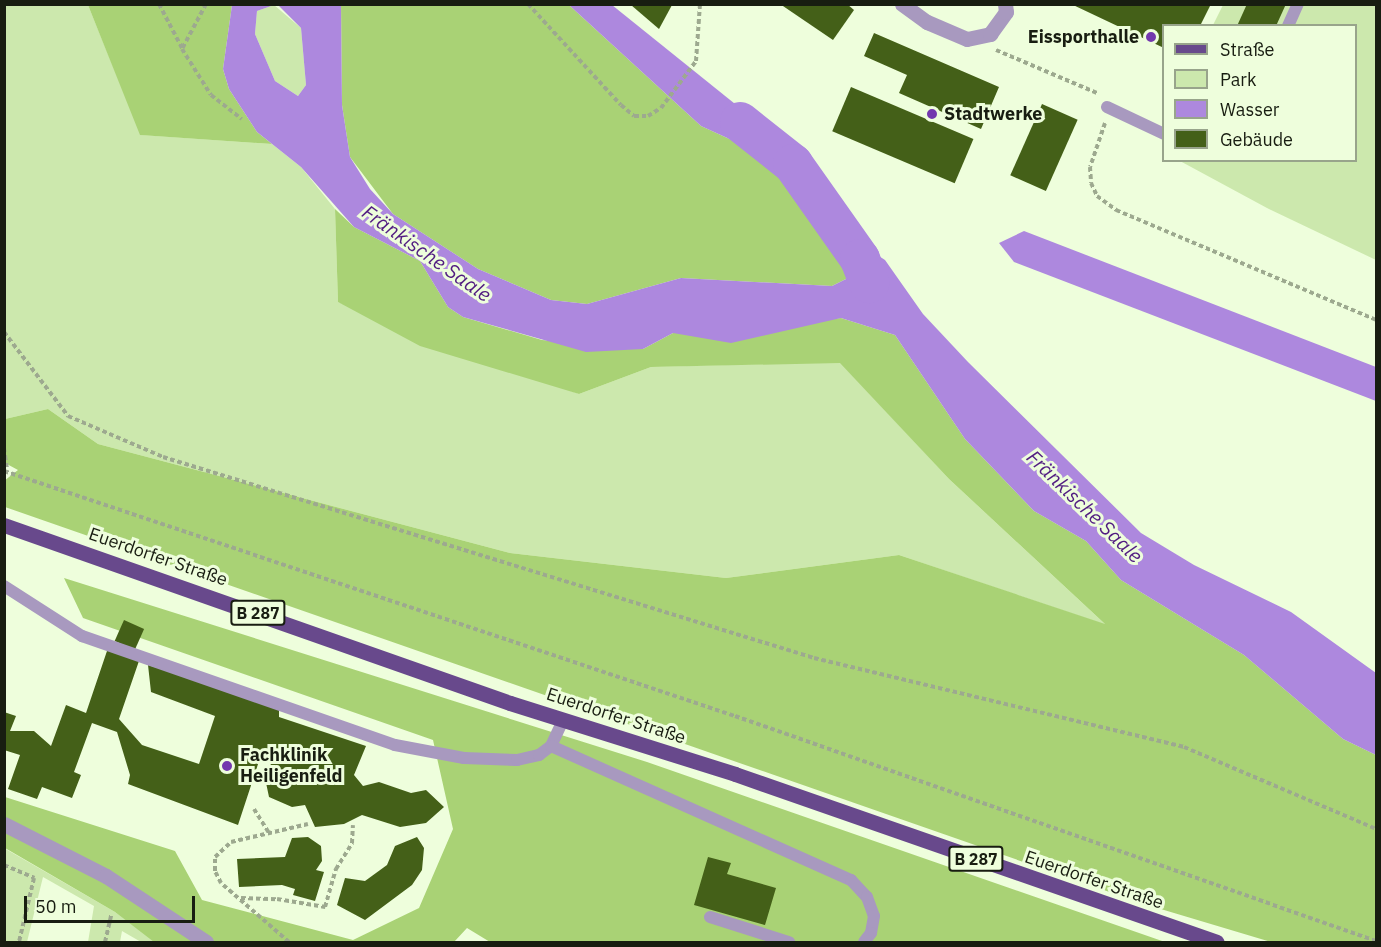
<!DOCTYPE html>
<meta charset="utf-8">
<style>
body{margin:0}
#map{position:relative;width:1381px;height:947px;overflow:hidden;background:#eefedc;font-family:"IBM Plex Sans",sans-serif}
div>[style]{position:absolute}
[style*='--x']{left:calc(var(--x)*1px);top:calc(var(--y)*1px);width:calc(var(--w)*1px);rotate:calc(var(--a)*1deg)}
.green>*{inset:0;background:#cce8ad}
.forest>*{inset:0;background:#a9d275}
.water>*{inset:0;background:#ad88de}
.river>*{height:40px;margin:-20px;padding:0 20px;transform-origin:20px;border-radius:20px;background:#ad88de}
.building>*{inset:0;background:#446018;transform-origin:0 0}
.path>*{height:4px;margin-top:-2px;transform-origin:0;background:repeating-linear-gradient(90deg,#9da98f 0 4.5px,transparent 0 7.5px)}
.service>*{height:12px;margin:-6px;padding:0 6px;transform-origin:6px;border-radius:6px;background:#a899bf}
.minor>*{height:15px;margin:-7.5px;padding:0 7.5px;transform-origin:7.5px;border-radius:7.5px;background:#a899bf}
.primary>*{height:15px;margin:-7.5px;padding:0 7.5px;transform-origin:7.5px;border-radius:7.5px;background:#68498c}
.dots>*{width:16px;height:16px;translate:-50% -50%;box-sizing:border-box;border:3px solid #eefedc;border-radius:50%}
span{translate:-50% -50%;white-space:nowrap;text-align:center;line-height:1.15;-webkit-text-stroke:6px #eefedc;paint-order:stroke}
.shield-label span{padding:2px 4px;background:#eefedc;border:2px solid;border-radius:4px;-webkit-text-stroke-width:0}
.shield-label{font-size:16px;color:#181d11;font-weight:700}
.poi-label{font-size:18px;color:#181d11;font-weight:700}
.right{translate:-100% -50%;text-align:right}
.left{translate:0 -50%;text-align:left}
.street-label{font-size:18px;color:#181d11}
.water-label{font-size:20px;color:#511c81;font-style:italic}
.frame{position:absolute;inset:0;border:6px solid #181d11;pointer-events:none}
.legend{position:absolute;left:1162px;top:24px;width:195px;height:138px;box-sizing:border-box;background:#eefedc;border:2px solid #98a48b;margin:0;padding:8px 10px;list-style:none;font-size:18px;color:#181d11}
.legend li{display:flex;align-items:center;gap:12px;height:30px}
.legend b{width:30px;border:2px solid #98a48b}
.scale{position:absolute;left:24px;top:896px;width:171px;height:27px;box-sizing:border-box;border:3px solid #181d11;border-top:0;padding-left:8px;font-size:18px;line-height:21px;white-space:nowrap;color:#181d11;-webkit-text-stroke:4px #eefedc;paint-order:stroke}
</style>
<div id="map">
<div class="green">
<i style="clip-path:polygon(4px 5px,88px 5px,141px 135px,272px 144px,301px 167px,335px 209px,338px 302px,579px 394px,651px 367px,840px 362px,949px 479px,1106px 625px,899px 555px,726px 578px,510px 553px,98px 444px,48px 409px,5px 419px)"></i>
<i style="clip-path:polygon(274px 5px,301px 28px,306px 85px,298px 96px,275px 81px,255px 34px,257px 11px)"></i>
<i style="clip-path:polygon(1223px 5px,1376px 5px,1376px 260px,1267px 208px,1180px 161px,1356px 160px,1356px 26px,1213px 25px)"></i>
<i style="clip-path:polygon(4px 848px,115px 912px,156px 942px,141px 942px,122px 931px,120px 942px,88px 942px,94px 906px,43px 877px,27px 942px,5px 942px)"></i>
</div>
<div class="forest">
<i style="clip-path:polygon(88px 5px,232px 5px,223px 69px,229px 89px,257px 132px,272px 144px,140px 135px)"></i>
<i style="clip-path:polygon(341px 5px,569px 5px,701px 126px,780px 162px,854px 275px,832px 286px,681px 278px,587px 304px,551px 300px,478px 269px,393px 214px,350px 157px,342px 105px)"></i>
<i style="clip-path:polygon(335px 209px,354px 227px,420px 261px,448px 307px,463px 317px,542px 340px,643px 349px,673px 333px,841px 318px,895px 335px,965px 439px,1034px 511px,1086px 541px,1121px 580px,1244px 655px,1343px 739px,1376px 755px,1376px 942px,1271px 942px,1144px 904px,5px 507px,4px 481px,18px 470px,5px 463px,5px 419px,48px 409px,98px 444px,510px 553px,726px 578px,899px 555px,1105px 624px,949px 479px,840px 363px,651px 367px,579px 394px,420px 346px,338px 302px)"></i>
<i style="clip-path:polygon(64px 578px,647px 762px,1165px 942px,490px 942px,467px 928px,454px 942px,154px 942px,115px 912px,5px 848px,5px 797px,175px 851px,202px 900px,353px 940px,419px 908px,453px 829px,433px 740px,83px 618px)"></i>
</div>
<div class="water">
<i style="clip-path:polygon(232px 5px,274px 5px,257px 11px,255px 34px,275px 81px,298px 96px,306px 85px,301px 28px,278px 5px,341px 5px,342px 105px,350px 157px,370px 189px,393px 214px,478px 269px,551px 300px,587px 304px,681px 278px,832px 286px,854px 275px,842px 232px,885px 260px,923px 314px,968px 362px,1141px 533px,1194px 565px,1291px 612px,1376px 673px,1376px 755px,1343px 739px,1244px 655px,1121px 580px,1086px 541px,1034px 511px,965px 439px,895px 335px,841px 318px,731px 343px,673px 333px,643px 349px,586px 352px,463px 317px,448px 307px,420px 261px,354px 227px,301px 167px,257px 132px,229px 89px,223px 69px)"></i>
<i style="clip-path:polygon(569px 5px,612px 5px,791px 149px,780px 162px,701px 126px)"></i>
<i style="clip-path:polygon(1024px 231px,1376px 367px,1376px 401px,1014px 262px,999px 243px)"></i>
</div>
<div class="river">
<i style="--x:740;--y:122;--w:68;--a:38.4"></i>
<i style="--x:793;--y:164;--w:116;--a:54.8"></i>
<i style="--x:860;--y:259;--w:26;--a:69"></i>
</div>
<div class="building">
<i style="clip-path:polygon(780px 4px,847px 4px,854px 10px,833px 40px)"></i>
<i style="clip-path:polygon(1071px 4px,1211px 4px,1200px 26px,1164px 26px,1164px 48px)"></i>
<i style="clip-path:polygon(1247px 4px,1286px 4px,1276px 26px,1237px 26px)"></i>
<i style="clip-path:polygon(631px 5px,672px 5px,659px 29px)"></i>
<i style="clip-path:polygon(874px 33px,999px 87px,981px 129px,899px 93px,907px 75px,864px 56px)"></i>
<i style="left:851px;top:87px;width:133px;height:48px;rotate:23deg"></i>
<i style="left:1042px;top:104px;width:39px;height:78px;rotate:24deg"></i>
<i style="left:124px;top:620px;width:22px;height:23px;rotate:24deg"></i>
<i style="clip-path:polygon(108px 648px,140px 658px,119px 719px,142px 745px,199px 764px,215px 716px,151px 692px,148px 665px,279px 706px,279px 717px,366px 746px,354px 775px,363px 786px,379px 782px,411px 793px,426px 790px,444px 807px,426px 823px,400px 827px,362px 815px,344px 824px,315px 827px,305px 805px,292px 807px,269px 797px,265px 778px,273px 759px,261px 755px,238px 825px,128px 784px,130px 775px,117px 732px,92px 723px,74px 772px,81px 775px,72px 798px,42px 787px,37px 799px,8px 789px,20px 755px,4px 750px,4px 712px,16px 716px,10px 731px,34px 731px,51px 746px,66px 705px,86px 713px)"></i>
<i style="clip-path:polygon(308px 837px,321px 846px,322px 861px,316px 870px,324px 872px,315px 901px,293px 895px,295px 889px,282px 885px,239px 887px,237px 859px,285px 857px,292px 838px)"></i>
<i style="clip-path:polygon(417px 837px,424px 848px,422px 870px,412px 885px,365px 920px,337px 905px,345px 878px,365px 881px,387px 865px,395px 846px)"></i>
<i style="clip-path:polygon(708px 857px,731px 863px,727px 874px,776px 888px,765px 925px,694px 905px)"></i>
</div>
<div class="path">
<i style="--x:159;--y:4;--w:50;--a:62.4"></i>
<i style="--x:206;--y:4;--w:51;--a:118.1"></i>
<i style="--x:182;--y:49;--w:54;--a:57.8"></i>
<i style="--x:211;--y:95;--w:39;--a:38"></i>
<i style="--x:528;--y:4;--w:137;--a:47.4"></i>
<i style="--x:621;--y:105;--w:17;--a:40"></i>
<i style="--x:634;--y:116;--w:14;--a:0"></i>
<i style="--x:648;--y:116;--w:15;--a:-32"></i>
<i style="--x:661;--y:108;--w:59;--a:-53.3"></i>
<i style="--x:696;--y:61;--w:57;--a:-86"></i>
<i style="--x:996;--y:50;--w:112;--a:23.1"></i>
<i style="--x:1105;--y:123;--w:46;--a:108.8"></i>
<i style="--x:1090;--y:167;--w:16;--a:86"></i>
<i style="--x:1091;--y:183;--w:14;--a:65"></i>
<i style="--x:1097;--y:196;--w:24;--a:36"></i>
<i style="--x:1116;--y:210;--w:282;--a:22.9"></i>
<i style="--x:4;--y:332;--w:106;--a:52.7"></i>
<i style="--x:68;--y:416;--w:103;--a:23.3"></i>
<i style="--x:163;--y:457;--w:681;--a:17.16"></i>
<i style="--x:814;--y:658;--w:381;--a:13.5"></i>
<i style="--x:1184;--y:747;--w:209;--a:23.1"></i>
<i style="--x:4;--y:448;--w:22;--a:82"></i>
<i style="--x:4;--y:471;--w:771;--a:18.53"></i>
<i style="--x:735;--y:716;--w:679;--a:19.34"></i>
<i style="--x:254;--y:809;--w:28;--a:58"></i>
<i style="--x:4;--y:865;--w:33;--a:23"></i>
<i style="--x:34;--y:878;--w:66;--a:103.2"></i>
<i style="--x:241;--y:898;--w:36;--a:2"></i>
<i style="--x:277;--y:899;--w:49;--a:9.5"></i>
<i style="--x:325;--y:907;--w:40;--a:-74"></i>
<i style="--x:336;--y:869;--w:31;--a:-58"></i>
<i style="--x:352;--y:843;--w:18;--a:-87"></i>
<i style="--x:105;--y:942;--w:28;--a:-77"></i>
<i style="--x:289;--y:942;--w:90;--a:-139.1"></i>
<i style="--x:221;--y:883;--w:13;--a:-117"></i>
<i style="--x:215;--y:871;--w:14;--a:-90"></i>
<i style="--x:215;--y:857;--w:22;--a:-43"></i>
<i style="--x:231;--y:842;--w:79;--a:-13.2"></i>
</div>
<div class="service">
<i style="--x:1288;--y:26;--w:24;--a:-66"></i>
<i style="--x:1107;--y:107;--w:63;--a:25.3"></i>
<i style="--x:4;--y:586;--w:93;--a:32.7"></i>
<i style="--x:82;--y:636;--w:331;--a:19.2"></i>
<i style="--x:395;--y:745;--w:70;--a:10.7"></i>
<i style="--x:464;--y:758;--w:53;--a:2.2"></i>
<i style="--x:517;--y:760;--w:23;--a:-13"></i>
<i style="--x:539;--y:755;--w:15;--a:-37"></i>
<i style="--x:551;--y:746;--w:29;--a:-65"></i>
<i style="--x:551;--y:746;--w:329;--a:24.1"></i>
<i style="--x:851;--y:880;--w:23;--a:47"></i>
<i style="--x:867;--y:897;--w:20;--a:70"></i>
<i style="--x:874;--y:916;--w:17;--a:100"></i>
<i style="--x:871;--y:933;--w:11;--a:128"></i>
<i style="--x:710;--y:917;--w:83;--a:17.6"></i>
</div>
<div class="minor">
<i style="--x:902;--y:4;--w:31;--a:36"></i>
<i style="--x:927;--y:22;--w:43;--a:23"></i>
<i style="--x:967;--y:39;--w:24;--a:-12"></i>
<i style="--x:990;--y:34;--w:27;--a:-54"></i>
<i style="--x:1006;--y:12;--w:8;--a:-97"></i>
<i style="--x:4;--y:824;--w:114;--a:27"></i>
<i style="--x:106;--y:876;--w:120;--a:33.4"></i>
</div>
<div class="primary">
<i style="--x:4;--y:525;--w:536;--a:19.38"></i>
<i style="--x:510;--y:703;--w:236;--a:17.5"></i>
<i style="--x:735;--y:774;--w:510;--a:19.22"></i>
</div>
<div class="dots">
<i style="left:1151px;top:37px;background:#7338ae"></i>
<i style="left:932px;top:114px;background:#7338ae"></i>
<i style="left:227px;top:766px;background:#7338ae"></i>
</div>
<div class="shield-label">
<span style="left:258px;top:613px">B 287</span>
<span style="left:976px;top:859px">B 287</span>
</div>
<div class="poi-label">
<span class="right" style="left:1139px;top:37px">Eissporthalle</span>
<span class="left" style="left:944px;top:114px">Stadtwerke</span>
<span class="left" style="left:240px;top:766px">Fachklinik<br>Heiligenfeld</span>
</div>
<div class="street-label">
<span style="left:158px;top:557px;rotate:19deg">Euerdorfer Straße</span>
<span style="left:616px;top:716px;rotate:18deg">Euerdorfer Straße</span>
<span style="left:1094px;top:880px;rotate:19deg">Euerdorfer Straße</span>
</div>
<div class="water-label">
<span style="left:427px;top:253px;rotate:35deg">Fränkische Saale</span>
<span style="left:1085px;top:506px;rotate:44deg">Fränkische Saale</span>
</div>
<div class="frame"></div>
<ul class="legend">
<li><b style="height:8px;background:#68498c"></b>Straße</li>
<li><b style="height:16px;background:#cce8ad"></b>Park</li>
<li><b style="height:16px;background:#ad88de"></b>Wasser</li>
<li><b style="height:16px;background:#446018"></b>Gebäude</li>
</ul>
<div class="scale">50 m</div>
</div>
